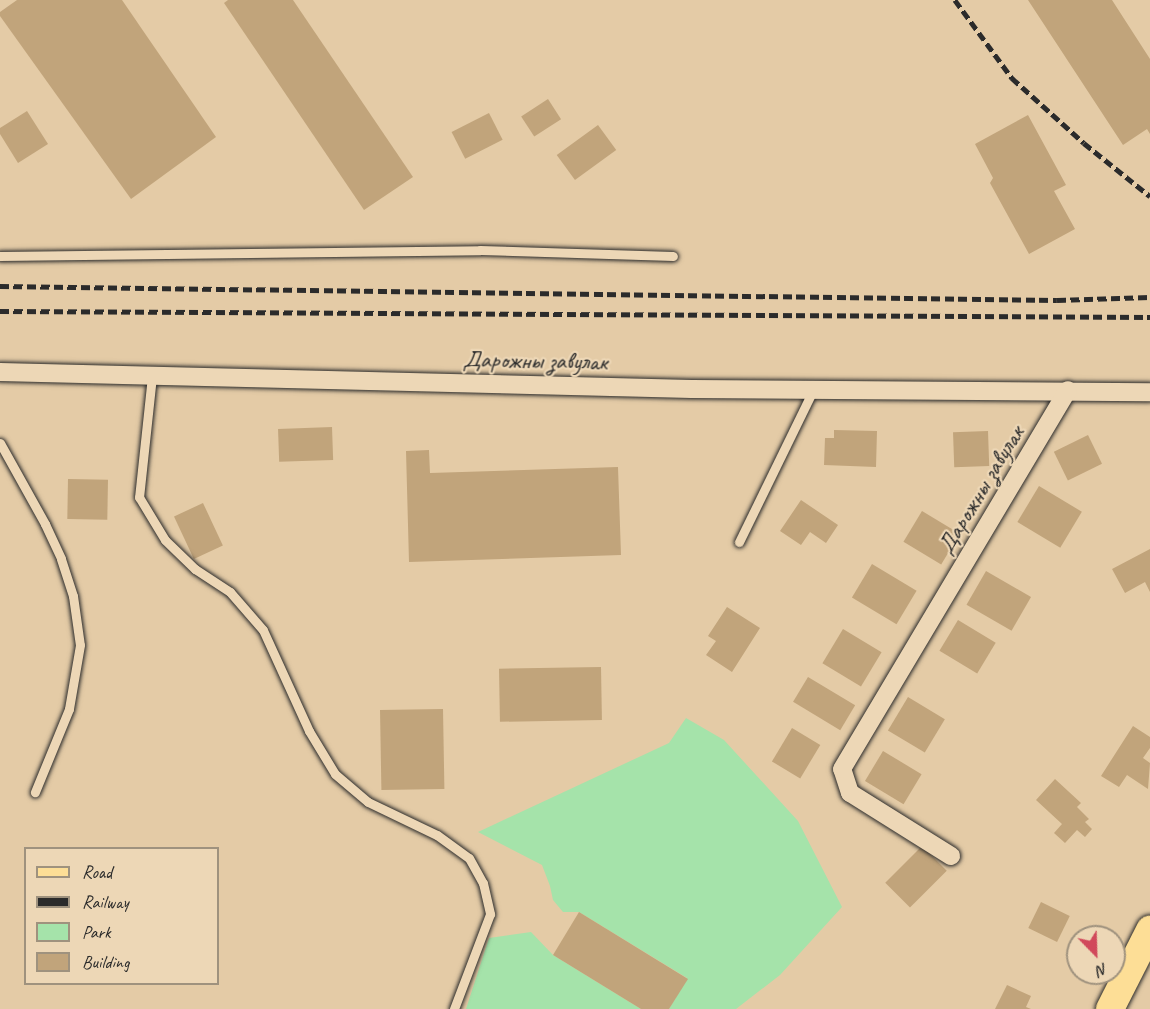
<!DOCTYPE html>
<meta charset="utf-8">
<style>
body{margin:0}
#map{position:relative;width:1150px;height:1009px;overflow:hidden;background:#e4cba6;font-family:Caveat,sans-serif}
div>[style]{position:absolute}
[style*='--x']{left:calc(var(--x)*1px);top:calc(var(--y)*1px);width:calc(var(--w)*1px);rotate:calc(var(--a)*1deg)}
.green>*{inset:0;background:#a5e3aa}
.building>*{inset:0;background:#c1a47b;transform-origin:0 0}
.roads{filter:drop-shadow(0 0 2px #2b2b2b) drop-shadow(0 0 2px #2b2b2b)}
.service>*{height:9px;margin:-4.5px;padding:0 4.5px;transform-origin:4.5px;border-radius:4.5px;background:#edd7b6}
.minor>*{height:18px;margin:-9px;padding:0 9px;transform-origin:9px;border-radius:9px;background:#edd7b6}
.primary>*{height:28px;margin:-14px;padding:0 14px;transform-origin:14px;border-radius:14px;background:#fdde96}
.rail>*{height:4.5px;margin-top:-2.25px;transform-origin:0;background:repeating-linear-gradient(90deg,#2b2b2b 0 9px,transparent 0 13.5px)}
span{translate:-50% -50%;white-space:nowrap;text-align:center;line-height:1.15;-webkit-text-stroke:4.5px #edd7b6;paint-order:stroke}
.street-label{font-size:24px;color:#2b2b2b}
.legend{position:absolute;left:24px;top:847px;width:195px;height:138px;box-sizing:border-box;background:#edd7b6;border:2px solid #9f927e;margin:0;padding:8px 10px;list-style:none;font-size:18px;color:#2b2b2b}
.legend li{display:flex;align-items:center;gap:12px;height:30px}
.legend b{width:30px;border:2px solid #9f927e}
.north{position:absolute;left:1066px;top:925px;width:60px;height:60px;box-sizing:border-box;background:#edd7b6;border:2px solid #9f927e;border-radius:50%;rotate:157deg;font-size:16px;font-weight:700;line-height:24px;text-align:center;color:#2b2b2b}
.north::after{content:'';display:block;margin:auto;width:21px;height:27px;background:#d1495b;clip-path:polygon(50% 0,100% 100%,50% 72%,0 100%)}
</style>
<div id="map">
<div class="green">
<i style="clip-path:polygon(686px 718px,724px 740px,798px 821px,842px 907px,780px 975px,736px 1009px,669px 1009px,687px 978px,579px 912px,563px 912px,553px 900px,550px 886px,542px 865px,478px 832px,669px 743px)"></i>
<i style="clip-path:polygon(531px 932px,553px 955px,641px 1009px,466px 1009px,489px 938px)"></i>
</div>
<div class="building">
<i style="clip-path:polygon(17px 0,122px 0,216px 137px,131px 199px,0 16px,0 12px)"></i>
<i style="clip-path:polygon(228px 0,293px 0,413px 177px,364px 210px,224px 3px)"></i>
<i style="clip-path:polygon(1028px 0,1112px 0,1150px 59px,1150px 134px,1147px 129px,1123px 145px)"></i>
<i style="left:548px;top:99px;width:24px;height:32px;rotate:57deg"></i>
<i style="clip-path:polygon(27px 111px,48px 144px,18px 163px,0 134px,0 128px)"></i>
<i style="left:489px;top:113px;width:30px;height:42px;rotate:63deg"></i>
<i style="clip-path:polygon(1028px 115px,1066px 185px,1054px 191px,1075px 229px,1029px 254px,990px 183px,993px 178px,975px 144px)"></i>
<i style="left:598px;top:125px;width:31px;height:51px;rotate:54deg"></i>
<i style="left:332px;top:427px;width:33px;height:54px;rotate:88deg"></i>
<i style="clip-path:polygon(834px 430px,877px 431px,876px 467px,824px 465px,825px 438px,834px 438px)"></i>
<i style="left:988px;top:431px;width:35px;height:35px;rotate:88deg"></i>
<i style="left:1088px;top:435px;width:32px;height:38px;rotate:64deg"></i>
<i style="clip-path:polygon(429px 450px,430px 473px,618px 467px,621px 555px,409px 562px,406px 451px)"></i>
<i style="left:68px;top:479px;width:40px;height:40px;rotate:1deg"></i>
<i style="left:1039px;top:486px;width:50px;height:42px;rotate:31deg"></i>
<i style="clip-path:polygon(801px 500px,838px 525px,826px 543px,810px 532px,801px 545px,780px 531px)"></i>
<i style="left:203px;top:503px;width:47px;height:32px;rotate:65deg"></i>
<i style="left:922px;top:511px;width:44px;height:36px;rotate:31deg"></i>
<i style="clip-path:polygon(1150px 549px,1150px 592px,1145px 582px,1125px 593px,1112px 569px)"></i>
<i style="left:872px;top:564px;width:52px;height:39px;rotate:31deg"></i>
<i style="left:986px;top:571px;width:52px;height:39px;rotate:30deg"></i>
<i style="clip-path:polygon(727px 607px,760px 628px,732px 672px,706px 655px,716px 641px,708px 636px)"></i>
<i style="left:958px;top:620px;width:44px;height:36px;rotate:31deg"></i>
<i style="left:843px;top:629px;width:45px;height:40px;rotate:31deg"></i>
<i style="left:601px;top:667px;width:53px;height:102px;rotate:89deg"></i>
<i style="left:808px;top:677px;width:55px;height:29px;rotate:31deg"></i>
<i style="left:908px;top:697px;width:43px;height:39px;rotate:31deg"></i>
<i style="left:443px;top:709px;width:80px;height:63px;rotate:89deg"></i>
<i style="clip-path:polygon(1133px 726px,1150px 737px,1150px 748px,1143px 758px,1150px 763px,1148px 789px,1127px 775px,1119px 787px,1101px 776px)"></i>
<i style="left:792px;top:728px;width:33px;height:39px;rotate:31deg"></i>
<i style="left:883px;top:751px;width:45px;height:35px;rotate:31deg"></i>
<i style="clip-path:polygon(1055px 779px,1081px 803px,1077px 807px,1089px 819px,1085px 822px,1092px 829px,1085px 837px,1077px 830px,1065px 843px,1054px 833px,1062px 824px,1036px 800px)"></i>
<i style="left:922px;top:846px;width:35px;height:52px;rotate:45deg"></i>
<i style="left:1041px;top:902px;width:32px;height:29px;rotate:26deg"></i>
<i style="clip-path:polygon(579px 912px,688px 979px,669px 1009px,641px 1009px,553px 955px)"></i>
<i style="clip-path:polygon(1007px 985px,1031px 996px,1026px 1007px,1031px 1009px,995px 1009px)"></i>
</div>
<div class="roads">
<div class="service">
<i style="--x:0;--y:256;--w:480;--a:-0.7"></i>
<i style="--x:480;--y:250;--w:193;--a:1.8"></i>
<i style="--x:152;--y:376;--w:122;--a:96.1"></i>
<i style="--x:139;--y:497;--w:50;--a:58.8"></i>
<i style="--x:165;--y:540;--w:42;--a:44"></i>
<i style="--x:195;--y:569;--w:42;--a:33.3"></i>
<i style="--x:230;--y:592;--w:50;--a:49"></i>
<i style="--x:263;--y:630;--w:111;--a:65.5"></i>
<i style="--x:309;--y:731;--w:50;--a:58.8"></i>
<i style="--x:335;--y:774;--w:43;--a:40.3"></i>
<i style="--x:368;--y:802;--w:76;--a:25.6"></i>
<i style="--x:437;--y:835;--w:39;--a:36"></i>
<i style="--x:469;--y:858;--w:29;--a:61"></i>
<i style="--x:483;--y:883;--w:32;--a:77"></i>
<i style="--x:490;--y:914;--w:102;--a:110.8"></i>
<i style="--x:0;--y:443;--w:93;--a:60.9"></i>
<i style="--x:45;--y:524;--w:38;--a:65"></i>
<i style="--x:61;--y:559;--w:39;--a:72"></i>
<i style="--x:73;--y:596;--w:49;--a:81.9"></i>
<i style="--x:80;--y:645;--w:65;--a:99.8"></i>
<i style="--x:69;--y:709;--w:90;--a:112.3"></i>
<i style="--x:739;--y:542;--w:171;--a:-64"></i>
</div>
<div class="minor">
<i style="--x:0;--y:372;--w:692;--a:1.41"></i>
<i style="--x:692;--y:389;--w:458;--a:0.4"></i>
<i style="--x:951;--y:856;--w:119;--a:-148"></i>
<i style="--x:850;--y:793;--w:25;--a:-108"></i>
<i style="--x:842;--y:769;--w:441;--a:-59.2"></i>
</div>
<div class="primary">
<i style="--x:1110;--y:1009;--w:89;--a:-63.1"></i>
</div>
</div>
<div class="rail">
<i style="--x:955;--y:0;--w:97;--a:53.8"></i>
<i style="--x:1012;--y:78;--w:97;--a:42.1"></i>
<i style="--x:1084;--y:143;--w:85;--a:38.8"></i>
<i style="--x:0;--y:286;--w:1057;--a:0.76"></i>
<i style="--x:1057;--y:300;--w:93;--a:-1.8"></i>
<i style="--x:0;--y:311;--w:1150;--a:0.3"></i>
</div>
<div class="street-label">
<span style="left:535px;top:361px;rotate:1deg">Дарожны завулак</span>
<span style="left:981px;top:490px;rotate:-59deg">Дарожны завулак</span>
</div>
<ul class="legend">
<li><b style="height:8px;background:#fdde96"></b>Road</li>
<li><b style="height:8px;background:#2b2b2b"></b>Railway</li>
<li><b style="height:16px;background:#a5e3aa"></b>Park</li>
<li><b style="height:16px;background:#c1a47b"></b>Building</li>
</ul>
<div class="north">N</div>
</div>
